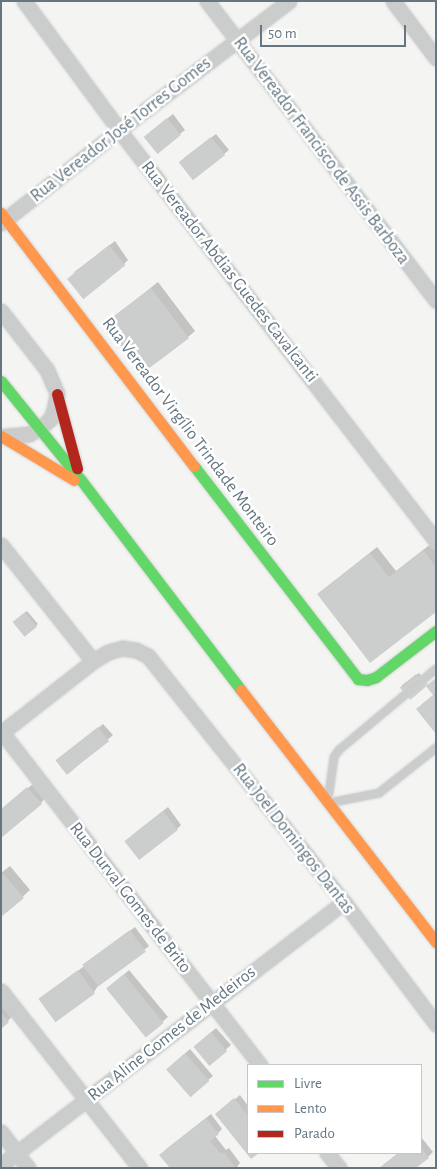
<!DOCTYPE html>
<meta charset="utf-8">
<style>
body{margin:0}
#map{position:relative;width:437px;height:1169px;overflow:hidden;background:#f4f4f2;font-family:"Alegreya Sans",sans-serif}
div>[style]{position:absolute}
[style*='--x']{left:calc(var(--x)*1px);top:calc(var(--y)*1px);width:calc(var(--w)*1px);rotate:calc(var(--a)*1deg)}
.shadow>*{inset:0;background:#0003;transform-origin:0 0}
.building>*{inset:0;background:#cccecd;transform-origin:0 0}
.roads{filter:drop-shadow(0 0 1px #d0d2d2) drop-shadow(0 0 1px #d0d2d2)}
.lane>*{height:8px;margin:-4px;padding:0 4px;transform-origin:4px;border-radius:4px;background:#cbcdcd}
.street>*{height:15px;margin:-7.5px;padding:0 7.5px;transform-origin:7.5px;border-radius:7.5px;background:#cbcdcd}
.fast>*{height:11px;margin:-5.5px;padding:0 5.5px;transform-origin:5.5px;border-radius:5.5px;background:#63d668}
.slow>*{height:11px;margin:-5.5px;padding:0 5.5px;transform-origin:5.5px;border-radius:5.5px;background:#ff974d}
.jam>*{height:11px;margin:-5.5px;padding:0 5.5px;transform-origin:5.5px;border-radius:5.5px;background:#b3261e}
span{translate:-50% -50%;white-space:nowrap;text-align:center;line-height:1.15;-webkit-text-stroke:5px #fff;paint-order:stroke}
.street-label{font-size:18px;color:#647682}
.frame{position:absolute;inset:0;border:2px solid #647682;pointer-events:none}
.legend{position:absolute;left:247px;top:1064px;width:175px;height:90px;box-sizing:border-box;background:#fff;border:1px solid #c1c8cd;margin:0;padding:6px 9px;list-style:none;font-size:15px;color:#647682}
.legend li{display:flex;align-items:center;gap:10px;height:25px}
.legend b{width:25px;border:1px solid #c1c8cd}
.scale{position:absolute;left:260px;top:25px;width:146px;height:22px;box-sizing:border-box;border:2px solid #647682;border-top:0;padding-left:6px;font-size:15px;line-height:18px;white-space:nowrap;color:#647682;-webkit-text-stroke:4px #fff;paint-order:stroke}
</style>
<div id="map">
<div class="shadow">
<i style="clip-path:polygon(173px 114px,185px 130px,180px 134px,150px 132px)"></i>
<i style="clip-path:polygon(216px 134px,229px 150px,224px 154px,184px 158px)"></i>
<i style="clip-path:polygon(115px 241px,128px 260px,124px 264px,73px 273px)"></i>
<i style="clip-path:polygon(158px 282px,195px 331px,188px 337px,105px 324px)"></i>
<i style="clip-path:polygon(432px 543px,436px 547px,436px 610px,318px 594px,377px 547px,396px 571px)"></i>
<i style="left:27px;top:611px;width:17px;height:16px;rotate:50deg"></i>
<i style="clip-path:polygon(419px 673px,428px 685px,436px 679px,436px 732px,422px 704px,434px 695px,426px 684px,409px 698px,402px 685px)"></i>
<i style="clip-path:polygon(103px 724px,113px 735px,68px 774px,63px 757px)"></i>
<i style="clip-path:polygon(33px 784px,45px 798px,41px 803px,1px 810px)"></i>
<i style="clip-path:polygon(168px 807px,181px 825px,177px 829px,131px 836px)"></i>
<i style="clip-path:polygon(10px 866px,30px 890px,1px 916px,1px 873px)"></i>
<i style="clip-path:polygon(135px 927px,149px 946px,98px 986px,94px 992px,40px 1000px)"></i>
<i style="clip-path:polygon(129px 970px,168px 1017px,146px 1036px,112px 985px)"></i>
<i style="clip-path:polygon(1px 1002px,13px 1016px,1px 1027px)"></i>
<i style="clip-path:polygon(216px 1028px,231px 1045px,210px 1064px,200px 1042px)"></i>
<i style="clip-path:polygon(190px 1049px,213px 1076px,208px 1080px,172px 1065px)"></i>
<i style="clip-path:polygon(240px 1095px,248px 1106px,248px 1153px,257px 1153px,251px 1158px,217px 1114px)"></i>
<i style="clip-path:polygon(211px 1114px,222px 1129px,215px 1136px,226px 1150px,229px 1148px,240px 1163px,236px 1168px,171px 1168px,165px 1150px)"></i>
<i style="clip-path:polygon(421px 1137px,433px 1152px,428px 1157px,380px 1168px,399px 1153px,421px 1153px)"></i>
</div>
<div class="building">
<i style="left:167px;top:118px;width:22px;height:30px;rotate:51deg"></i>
<i style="left:211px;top:137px;width:23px;height:41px;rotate:52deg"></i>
<i style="left:109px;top:245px;width:26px;height:54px;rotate:51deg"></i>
<i style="left:151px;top:288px;width:63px;height:59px;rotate:53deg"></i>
<i style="clip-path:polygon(423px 550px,436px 567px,436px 612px,370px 663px,317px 594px,370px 553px,389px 577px)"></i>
<i style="left:25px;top:612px;width:19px;height:16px;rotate:51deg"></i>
<i style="left:416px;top:674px;width:16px;height:21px;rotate:50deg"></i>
<i style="clip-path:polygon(436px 678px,436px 693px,433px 695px,426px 686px)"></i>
<i style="clip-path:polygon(433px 695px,436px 699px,436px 734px,416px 709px)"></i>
<i style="left:98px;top:727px;width:18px;height:54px;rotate:52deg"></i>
<i style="clip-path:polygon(27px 787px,42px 804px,1px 838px,1px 809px)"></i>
<i style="left:163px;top:811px;width:24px;height:49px;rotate:52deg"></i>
<i style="clip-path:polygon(1px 871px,24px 898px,1px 917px)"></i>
<i style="left:130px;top:930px;width:27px;height:59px;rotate:54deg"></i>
<i style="left:78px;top:970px;width:29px;height:49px;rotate:54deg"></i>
<i style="left:124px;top:974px;width:63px;height:23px;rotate:51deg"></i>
<i style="clip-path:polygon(1px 1012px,9px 1022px,1px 1029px)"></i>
<i style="left:211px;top:1032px;width:25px;height:23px;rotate:50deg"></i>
<i style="left:185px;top:1053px;width:37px;height:25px;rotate:49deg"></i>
<i style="clip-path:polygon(234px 1098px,248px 1116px,248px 1153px,259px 1153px,251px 1159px,215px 1114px)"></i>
<i style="clip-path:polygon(206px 1118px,219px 1134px,210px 1141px,221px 1154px,224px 1152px,236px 1168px,170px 1168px,159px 1155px)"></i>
<i style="clip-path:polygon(421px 1147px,429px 1158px,416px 1168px,379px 1168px,398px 1153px,421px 1153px)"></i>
</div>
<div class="roads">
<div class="lane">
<i style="--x:329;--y:793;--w:36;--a:-82"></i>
<i style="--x:334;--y:757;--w:9;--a:-54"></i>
<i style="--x:339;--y:750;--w:126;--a:-39.9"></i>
<i style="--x:334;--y:802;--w:46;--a:-11.3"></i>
<i style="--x:379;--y:793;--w:73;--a:-38.3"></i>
</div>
<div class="street">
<i style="--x:24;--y:1;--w:160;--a:53.6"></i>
<i style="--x:119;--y:130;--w:519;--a:52.36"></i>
<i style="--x:207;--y:1;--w:377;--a:52.6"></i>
<i style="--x:393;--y:1;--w:71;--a:53"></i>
<i style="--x:1;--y:223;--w:150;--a:-38.2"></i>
<i style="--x:119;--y:130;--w:213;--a:-37.2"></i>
<i style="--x:1;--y:311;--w:75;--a:52.1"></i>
<i style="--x:47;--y:370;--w:26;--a:67"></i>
<i style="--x:57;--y:394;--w:16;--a:101"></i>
<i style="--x:54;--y:410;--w:10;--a:114"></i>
<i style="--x:50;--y:419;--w:13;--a:138"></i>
<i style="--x:40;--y:428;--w:13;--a:151"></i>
<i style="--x:29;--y:434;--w:25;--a:175"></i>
<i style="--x:1;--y:545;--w:148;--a:51.6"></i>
<i style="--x:1;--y:731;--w:423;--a:52.2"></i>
<i style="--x:1;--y:733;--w:117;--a:-38"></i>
<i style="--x:93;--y:661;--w:17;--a:-31"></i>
<i style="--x:108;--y:652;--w:15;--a:-16"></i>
<i style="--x:122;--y:648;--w:14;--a:8"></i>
<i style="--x:136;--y:650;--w:13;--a:27"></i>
<i style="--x:148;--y:656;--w:315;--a:51.5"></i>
<i style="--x:344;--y:902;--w:153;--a:53"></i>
<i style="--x:1;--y:991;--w:225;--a:51.9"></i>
<i style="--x:1;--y:1132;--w:45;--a:53.1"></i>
<i style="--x:327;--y:1153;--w:19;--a:51"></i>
<i style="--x:1;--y:1165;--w:432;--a:-37.5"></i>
</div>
<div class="fast">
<i style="--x:1;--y:381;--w:127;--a:51.1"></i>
<i style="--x:81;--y:480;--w:264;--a:52.7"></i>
<i style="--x:194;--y:466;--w:269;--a:52.4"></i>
<i style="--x:358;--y:679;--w:9;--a:6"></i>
<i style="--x:367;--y:680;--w:9;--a:-18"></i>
<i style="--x:376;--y:677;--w:76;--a:-37.5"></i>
</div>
<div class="slow">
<i style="--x:1;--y:213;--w:318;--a:52.7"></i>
<i style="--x:1;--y:436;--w:85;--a:31.1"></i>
<i style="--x:241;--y:690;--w:319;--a:52.3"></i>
</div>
<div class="jam">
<i style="--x:57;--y:394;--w:77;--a:74.9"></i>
</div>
</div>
<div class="street-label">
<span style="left:121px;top:130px;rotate:-38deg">Rua Vereador José Torres Gomes</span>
<span style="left:321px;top:151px;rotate:53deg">Rua Vereador Francisco de Assis Barboza</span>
<span style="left:229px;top:272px;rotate:52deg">Rua Vereador Abdias Guedes Cavalcanti</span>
<span style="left:190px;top:432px;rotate:53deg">Rua Vereador Virgílio Trindade Monteiro</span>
<span style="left:293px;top:839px;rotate:52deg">Rua Joel Domingos Dantas</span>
<span style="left:130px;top:898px;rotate:52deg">Rua Durval Gomes de Brito</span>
<span style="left:172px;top:1034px;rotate:-38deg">Rua Aline Gomes de Medeiros</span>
</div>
<div class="frame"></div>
<ul class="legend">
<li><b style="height:6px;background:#63d668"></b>Livre</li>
<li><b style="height:6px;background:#ff974d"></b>Lento</li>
<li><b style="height:6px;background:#b3261e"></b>Parado</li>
</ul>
<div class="scale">50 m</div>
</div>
